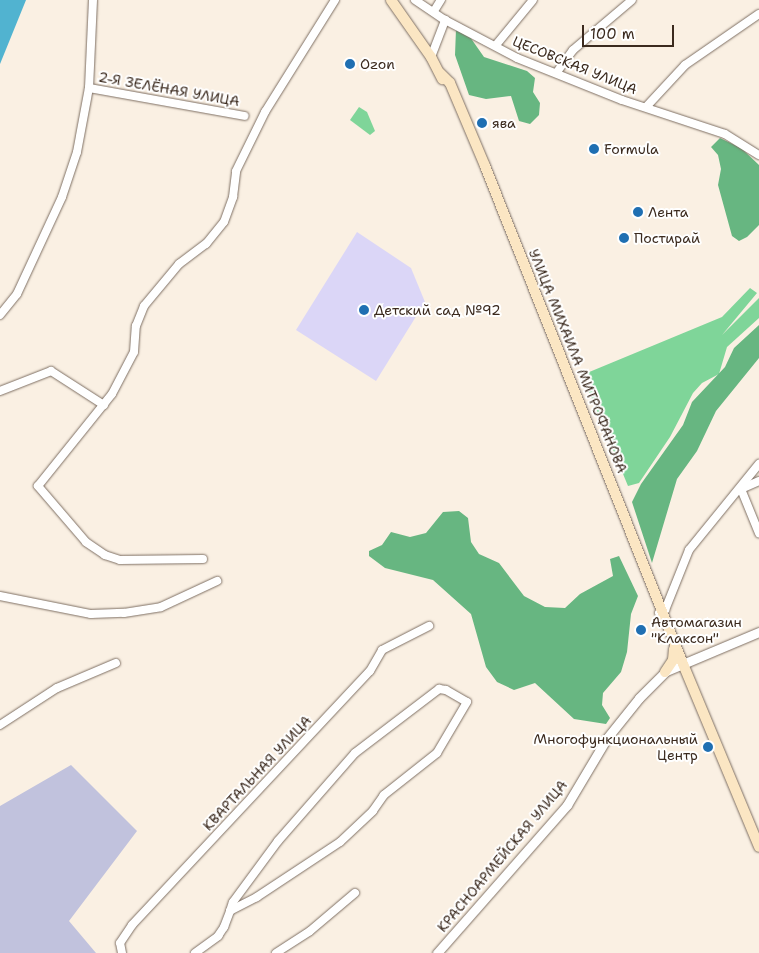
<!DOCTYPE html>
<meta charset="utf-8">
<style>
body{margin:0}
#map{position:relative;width:759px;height:953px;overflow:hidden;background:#faf0e3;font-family:"Shantell Sans",sans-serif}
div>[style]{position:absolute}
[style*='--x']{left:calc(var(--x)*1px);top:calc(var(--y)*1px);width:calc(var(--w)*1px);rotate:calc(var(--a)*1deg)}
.built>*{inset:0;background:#dbd6f7}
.industrial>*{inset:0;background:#c1c2dd}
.green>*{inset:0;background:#7fd599}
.forest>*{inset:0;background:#67b681}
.water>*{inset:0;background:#51b3d0}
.roads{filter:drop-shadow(0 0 1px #7e6f63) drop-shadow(0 0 1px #7e6f63)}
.minor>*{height:8px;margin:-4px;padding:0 4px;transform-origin:4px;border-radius:4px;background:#fff}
.tertiary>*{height:9px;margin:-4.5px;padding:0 4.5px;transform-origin:4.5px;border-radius:4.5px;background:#fff}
.secondary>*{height:10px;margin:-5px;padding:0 5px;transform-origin:5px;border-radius:5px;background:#fbe6c3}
.dots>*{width:14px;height:14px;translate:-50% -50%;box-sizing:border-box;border:2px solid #fff;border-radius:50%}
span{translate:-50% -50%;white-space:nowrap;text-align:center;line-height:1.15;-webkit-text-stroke:4px #fff;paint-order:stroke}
.poi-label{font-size:14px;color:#3b2a1e}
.left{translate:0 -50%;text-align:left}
.right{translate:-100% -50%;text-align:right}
.street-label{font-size:14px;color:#3b2a1e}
.scale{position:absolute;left:582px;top:25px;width:92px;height:22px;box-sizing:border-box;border:2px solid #3b2a1e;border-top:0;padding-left:6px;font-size:15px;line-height:18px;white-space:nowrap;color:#3b2a1e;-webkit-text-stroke:4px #fff;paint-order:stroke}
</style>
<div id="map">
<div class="built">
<i style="clip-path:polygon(357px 232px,411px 268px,425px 302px,376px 381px,296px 330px)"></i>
</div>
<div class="industrial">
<i style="clip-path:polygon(71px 765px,137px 831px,69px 921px,96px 953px,0 953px,0 806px)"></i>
</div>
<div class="green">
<i style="clip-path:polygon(359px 107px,367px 112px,375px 131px,370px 135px,350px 120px)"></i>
<i style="clip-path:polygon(750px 288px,757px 293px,722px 335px,759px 298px,759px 318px,727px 347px,719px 374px,702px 383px,693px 393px,670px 437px,639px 483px,628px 486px,582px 375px,722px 317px)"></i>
</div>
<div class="forest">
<i style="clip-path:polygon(456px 29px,470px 37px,484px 57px,527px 71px,535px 78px,533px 92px,540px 103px,539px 115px,530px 124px,519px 121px,511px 96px,486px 99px,469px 95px,455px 55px)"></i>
<i style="clip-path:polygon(720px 138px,741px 148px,759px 165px,759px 225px,747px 237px,739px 241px,732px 236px,718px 185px,721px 169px,718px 155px,711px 147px)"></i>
<i style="clip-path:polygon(759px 325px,759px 358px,716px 411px,697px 451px,677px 479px,652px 563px,632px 502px,641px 484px,683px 425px,692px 402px,725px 367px,734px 348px)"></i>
<i style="clip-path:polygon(459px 511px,468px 518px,471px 542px,479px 554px,499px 563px,524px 596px,545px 607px,565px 608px,580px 594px,613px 576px,610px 559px,619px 556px,638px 596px,631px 614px,627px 652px,621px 672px,603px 693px,602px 705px,610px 718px,606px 724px,574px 719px,535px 683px,514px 690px,497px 682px,486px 667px,471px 614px,433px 580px,385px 568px,369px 556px,369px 551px,382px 545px,391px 532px,410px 537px,426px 533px,443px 512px)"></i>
</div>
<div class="water">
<i style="clip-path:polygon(0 0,26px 0,0 64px)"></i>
</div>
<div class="roads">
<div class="minor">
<i style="--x:415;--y:0;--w:36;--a:34"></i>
<i style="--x:445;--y:20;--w:81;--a:27.8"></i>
<i style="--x:517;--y:58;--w:113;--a:21.8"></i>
<i style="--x:622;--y:100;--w:108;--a:18.3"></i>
<i style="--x:725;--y:134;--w:40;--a:32"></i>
<i style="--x:434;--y:11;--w:13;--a:-58"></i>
<i style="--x:496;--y:45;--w:58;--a:-50.6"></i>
<i style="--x:431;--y:57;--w:40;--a:-69"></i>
<i style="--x:557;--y:72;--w:27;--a:-54"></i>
<i style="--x:573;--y:50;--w:77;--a:-40.3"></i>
<i style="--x:89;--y:88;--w:158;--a:10.2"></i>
<i style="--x:647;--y:106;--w:56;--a:-47.2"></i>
<i style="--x:685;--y:65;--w:90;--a:-34.6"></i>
<i style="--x:0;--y:315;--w:27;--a:-51"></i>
<i style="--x:17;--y:294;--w:107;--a:-65.1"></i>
<i style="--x:62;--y:197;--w:47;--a:-71.6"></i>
<i style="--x:77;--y:152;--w:65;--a:-79.4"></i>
<i style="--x:89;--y:88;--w:88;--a:-87.4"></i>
<i style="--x:0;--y:391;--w:55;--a:-21.4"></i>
<i style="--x:51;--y:371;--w:63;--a:32.7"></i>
<i style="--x:759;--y:481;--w:20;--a:156"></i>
<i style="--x:741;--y:489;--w:48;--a:67.8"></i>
<i style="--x:203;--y:559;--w:83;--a:179.3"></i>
<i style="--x:120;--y:560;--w:16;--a:-162"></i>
<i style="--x:105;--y:555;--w:23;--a:-146"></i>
<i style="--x:86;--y:542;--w:74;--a:-130.6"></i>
<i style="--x:38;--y:486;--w:118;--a:-51.2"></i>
<i style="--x:112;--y:394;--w:47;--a:-62.4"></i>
<i style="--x:134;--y:352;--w:26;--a:-86"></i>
<i style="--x:136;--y:326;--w:22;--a:-68"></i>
<i style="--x:144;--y:306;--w:55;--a:-50.2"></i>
<i style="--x:179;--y:264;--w:34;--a:-37"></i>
<i style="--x:206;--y:244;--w:28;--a:-51"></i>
<i style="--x:224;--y:222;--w:27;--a:-70"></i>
<i style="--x:233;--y:197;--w:26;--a:-83"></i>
<i style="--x:236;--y:171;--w:66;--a:-63.8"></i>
<i style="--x:265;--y:112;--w:132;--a:-58"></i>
<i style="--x:0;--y:596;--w:93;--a:11.2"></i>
<i style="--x:91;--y:614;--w:33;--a:-2"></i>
<i style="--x:124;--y:613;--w:37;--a:-9"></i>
<i style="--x:161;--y:607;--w:62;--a:-24.9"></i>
<i style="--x:659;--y:613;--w:7;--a:-27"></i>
<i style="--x:665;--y:610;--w:65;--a:-68.2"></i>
<i style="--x:689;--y:550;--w:111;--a:-50.9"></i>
<i style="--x:0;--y:725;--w:68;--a:-33"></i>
<i style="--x:57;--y:688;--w:64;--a:-23"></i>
<i style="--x:122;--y:953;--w:10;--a:-101"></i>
<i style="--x:120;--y:943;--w:22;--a:-56"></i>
<i style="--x:132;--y:925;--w:348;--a:-46.9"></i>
<i style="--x:370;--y:671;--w:24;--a:-60"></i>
<i style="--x:382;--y:650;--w:53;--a:-27.1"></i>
<i style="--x:195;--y:953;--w:29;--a:-36"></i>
<i style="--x:218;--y:936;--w:11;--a:-56"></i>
<i style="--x:224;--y:927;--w:17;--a:-69"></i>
<i style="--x:230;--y:911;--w:9;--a:-72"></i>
<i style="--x:233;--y:902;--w:76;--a:-53.6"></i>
<i style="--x:278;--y:841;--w:117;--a:-48.8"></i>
<i style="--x:355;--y:753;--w:106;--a:-37.3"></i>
<i style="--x:439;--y:689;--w:7;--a:8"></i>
<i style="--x:446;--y:690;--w:24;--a:30"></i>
<i style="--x:467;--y:702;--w:59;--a:120.5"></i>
<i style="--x:437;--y:753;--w:68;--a:141.6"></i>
<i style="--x:384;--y:795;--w:19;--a:125"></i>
<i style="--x:373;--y:811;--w:45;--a:136.8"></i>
<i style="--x:340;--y:842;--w:100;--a:146.5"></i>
<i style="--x:257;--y:897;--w:30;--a:153"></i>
<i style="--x:276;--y:953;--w:40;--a:-32.9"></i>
<i style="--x:310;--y:931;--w:59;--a:-40.2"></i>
</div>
<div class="tertiary">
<i style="--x:437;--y:953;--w:197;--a:-48.7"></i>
<i style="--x:567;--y:805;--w:78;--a:-59.2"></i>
<i style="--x:607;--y:738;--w:51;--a:-51.3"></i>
<i style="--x:639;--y:698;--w:38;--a:-45"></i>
<i style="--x:666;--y:671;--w:101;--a:-22.8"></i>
</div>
<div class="secondary">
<i style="--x:391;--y:0;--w:70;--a:54.9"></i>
<i style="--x:431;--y:57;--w:25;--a:63"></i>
<i style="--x:440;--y:73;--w:14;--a:45"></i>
<i style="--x:450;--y:83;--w:90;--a:67.1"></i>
<i style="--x:485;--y:166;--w:536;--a:68.32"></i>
<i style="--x:683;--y:664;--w:198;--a:67.4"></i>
<i style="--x:665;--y:672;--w:14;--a:-56"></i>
<i style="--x:673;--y:660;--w:11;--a:-85"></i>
</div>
</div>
<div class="dots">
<i style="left:350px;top:64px;background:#1f6fb2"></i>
<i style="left:482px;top:123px;background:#1f6fb2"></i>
<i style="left:594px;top:149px;background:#1f6fb2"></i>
<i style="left:638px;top:212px;background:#1f6fb2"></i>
<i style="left:624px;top:238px;background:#1f6fb2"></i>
<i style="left:364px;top:310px;background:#1f6fb2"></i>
<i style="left:641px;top:630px;background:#1f6fb2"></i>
<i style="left:708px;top:747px;background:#1f6fb2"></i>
</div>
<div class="poi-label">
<span class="left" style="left:360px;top:64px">Ozon</span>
<span class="left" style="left:492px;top:123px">ява</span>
<span class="left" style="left:604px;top:149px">Formula</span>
<span class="left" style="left:648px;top:212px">Лента</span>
<span class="left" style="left:634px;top:238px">Постирай</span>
<span class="left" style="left:374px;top:310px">Детский сад №92</span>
<span class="left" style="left:651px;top:630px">Автомагазин<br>"Клаксон"</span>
<span class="right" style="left:698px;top:747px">Многофункциональный<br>Центр</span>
</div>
<div class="street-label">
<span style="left:575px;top:65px;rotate:22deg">ЦЕСОВСКАЯ УЛИЦА</span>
<span style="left:169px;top:89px;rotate:10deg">2-Я ЗЕЛЁНАЯ УЛИЦА</span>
<span style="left:578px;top:361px;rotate:68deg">УЛИЦА МИХАИЛА МИТРОФАНОВА</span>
<span style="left:257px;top:773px;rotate:-47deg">КВАРТАЛЬНАЯ УЛИЦА</span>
<span style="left:502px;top:856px;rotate:-50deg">КРАСНОАРМЕЙСКАЯ УЛИЦА</span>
</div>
<div class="scale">100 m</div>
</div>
